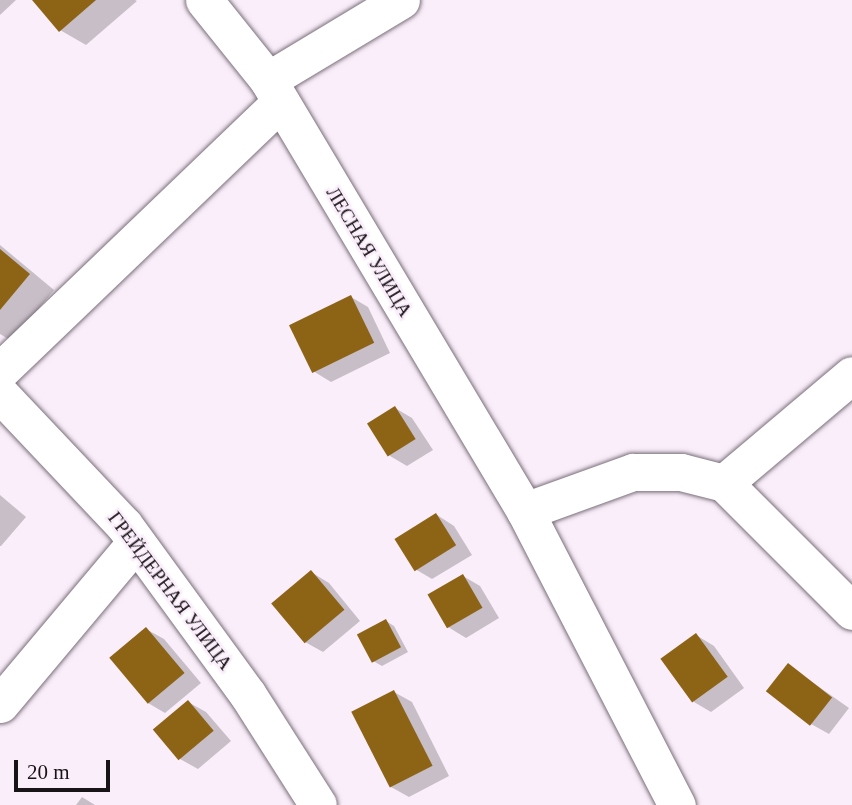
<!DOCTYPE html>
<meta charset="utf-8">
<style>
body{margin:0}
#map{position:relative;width:852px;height:805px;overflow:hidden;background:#faeefa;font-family:"Times New Roman",serif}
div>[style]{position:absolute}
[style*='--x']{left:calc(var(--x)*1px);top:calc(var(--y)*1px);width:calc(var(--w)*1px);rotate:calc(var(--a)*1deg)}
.shadow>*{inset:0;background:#0003}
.building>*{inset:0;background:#8d6416;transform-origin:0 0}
.roads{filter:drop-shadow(0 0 2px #796f79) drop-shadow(0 0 2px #796f79)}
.street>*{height:37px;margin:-18.5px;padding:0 18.5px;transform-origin:18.5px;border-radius:18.5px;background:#fff}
span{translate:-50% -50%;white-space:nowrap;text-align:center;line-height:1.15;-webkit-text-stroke:5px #faeefa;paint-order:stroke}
.street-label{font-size:19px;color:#171317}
.scale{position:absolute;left:14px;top:760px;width:96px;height:32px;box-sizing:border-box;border:4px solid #171317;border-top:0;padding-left:9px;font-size:21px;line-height:24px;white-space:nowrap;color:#171317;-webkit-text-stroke:5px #faeefa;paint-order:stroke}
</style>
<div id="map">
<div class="shadow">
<i style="clip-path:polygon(0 0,16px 0,0 15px)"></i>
<i style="clip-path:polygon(34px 0,135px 0,137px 1px,86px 45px,60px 30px)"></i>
<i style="clip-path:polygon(0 245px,54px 290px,12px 341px,0 334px)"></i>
<i style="clip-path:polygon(351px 297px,368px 307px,390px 353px,331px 382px,313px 371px)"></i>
<i style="clip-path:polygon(395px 408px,412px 418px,433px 450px,407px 466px,390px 456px)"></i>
<i style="clip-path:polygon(0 495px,26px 517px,1px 546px,0 546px)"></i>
<i style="clip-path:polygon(437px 515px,454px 526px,472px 555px,432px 579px,415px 569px)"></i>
<i style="clip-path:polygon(311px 572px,329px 583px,360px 621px,323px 652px,305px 642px,274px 604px)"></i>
<i style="clip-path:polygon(463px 576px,480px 586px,499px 618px,466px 638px,448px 627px)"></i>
<i style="clip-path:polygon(386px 621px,394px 626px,408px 652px,382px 666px,373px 661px)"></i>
<i style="clip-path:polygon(146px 629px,164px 639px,201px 683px,165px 713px,148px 703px)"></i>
<i style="clip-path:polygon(696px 635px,714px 646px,744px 688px,711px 712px,694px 702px)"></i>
<i style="clip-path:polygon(788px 665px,849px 708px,829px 734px,811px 724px)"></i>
<i style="clip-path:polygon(394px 692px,412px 702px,449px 776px,409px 797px,391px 787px)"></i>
<i style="clip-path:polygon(188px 702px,206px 712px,231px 741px,198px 769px,180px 759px)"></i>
<i style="clip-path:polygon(82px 797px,95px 805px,76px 805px)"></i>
</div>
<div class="building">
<i style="clip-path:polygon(32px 0,96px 0,59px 32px)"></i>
<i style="clip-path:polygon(0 249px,30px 274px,0 310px)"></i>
<i style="left:351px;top:295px;width:53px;height:69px;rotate:64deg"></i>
<i style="left:395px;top:406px;width:39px;height:33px;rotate:58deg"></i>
<i style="left:436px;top:513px;width:38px;height:49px;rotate:58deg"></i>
<i style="left:311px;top:570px;width:52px;height:52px;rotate:50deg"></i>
<i style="left:463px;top:574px;width:39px;height:41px;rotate:60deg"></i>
<i style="left:386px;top:619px;width:32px;height:33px;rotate:62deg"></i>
<i style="left:146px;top:627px;width:60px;height:48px;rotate:50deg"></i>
<i style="left:696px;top:633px;width:54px;height:44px;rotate:54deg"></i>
<i style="left:788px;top:663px;width:56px;height:36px;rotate:38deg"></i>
<i style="left:394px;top:690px;width:85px;height:48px;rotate:63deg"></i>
<i style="left:188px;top:700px;width:40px;height:46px;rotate:50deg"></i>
</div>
<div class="roads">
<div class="street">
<i style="--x:204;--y:0;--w:102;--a:51.3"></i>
<i style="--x:268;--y:80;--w:502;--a:59.19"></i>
<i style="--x:525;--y:511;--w:331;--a:62.7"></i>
<i style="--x:268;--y:80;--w:155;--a:-31"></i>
<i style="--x:0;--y:371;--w:387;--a:-43.8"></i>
<i style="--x:0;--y:394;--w:180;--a:46.6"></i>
<i style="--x:124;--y:525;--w:210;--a:53.9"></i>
<i style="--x:248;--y:695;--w:130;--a:57.5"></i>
<i style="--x:724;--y:483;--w:167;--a:-40.2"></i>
<i style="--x:525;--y:511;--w:115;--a:-19.9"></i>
<i style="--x:633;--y:472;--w:48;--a:0"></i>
<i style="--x:681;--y:472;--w:44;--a:14.3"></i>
<i style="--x:724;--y:483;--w:181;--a:45"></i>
<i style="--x:0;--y:704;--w:210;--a:-50"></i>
</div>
</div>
<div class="street-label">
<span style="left:369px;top:252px;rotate:59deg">ЛЕСНАЯ УЛИЦА</span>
<span style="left:170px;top:591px;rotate:53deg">ГРЕЙДЕРНАЯ УЛИЦА</span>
</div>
<div class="scale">20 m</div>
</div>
